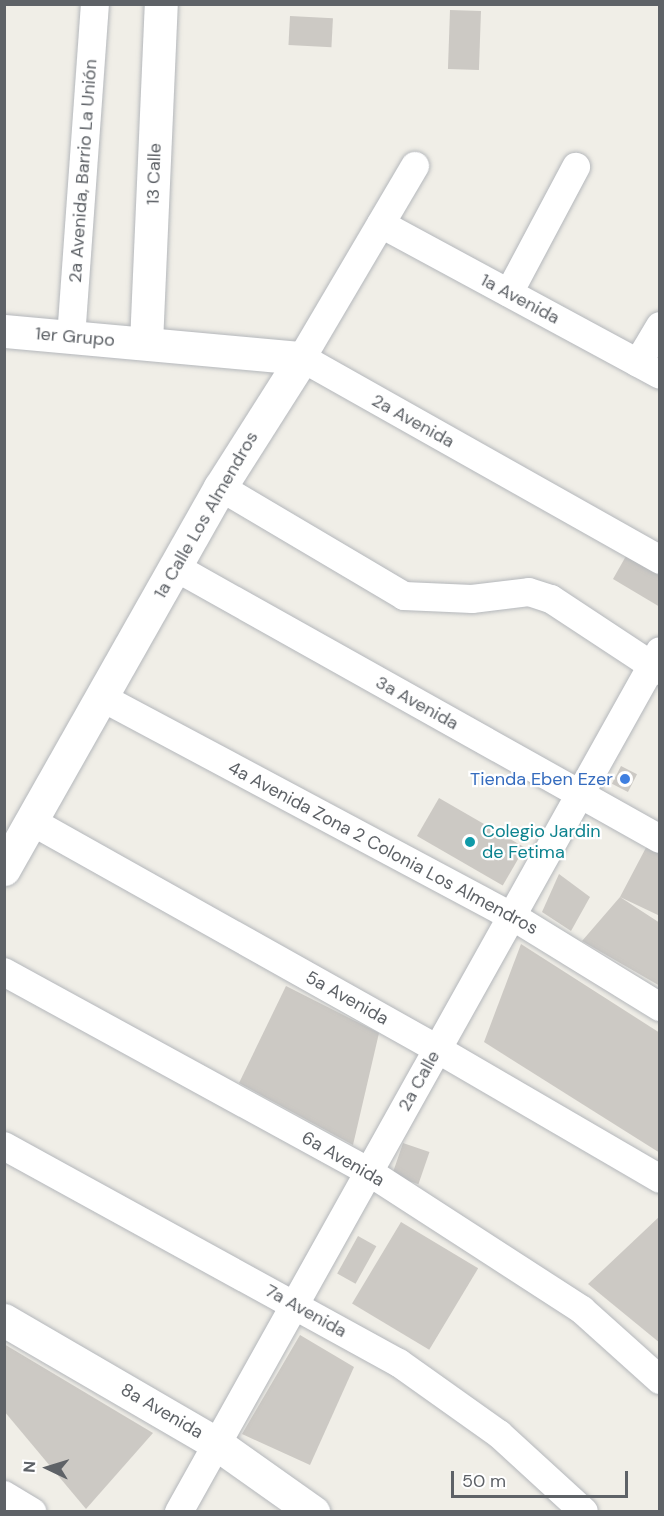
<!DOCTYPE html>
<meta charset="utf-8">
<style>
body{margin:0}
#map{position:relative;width:664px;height:1516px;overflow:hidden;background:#f0eee7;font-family:"DM Sans",sans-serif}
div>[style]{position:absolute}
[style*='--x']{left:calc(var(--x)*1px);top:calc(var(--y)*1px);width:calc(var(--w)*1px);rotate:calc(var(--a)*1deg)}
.building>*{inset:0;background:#ccc9c4;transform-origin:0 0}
.roads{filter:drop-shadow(0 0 2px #b4b7bb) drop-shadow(0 0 2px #b4b7bb)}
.street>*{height:28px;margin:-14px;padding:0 14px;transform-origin:14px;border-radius:14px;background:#fff}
.secondary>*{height:33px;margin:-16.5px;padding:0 16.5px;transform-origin:16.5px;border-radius:16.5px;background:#fff}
.dots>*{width:16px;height:16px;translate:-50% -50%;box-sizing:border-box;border:3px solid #fff;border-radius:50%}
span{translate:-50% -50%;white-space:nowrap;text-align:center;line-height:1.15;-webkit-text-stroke:4.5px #fff;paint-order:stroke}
.street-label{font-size:18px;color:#5e6267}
.shop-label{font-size:18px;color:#366cbe}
.right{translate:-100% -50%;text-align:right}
.culture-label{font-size:18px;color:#0d838f}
.left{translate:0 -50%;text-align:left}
.frame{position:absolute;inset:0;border:6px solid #5e6267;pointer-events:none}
.north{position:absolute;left:18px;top:1438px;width:60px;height:60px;-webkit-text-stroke:4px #fff;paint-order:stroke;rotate:274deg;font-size:16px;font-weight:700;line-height:24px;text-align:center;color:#5e6267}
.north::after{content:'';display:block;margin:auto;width:21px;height:27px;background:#5e6267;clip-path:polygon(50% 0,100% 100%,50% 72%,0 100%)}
.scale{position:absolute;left:451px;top:1471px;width:177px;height:27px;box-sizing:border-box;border:3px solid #5e6267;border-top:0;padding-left:8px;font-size:18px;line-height:21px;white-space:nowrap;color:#5e6267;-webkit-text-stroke:4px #fff;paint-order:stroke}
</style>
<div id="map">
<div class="building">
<i style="left:450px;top:10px;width:31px;height:59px;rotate:2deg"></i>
<i style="left:290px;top:16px;width:43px;height:29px;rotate:3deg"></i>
<i style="clip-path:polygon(626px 556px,660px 576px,660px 607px,613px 579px)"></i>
<i style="left:621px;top:766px;width:18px;height:20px;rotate:27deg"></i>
<i style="left:439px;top:798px;width:99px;height:44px;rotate:30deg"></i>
<i style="clip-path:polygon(650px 840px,660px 846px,660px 916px,620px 897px,660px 923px,660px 986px,582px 941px,620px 897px)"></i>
<i style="clip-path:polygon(559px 874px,590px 897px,571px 931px,542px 912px)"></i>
<i style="clip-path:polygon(521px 944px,660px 1033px,660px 1153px,484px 1042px)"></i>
<i style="clip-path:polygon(286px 986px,379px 1033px,353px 1145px,239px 1083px)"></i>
<i style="left:403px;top:1143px;width:28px;height:34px;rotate:19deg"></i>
<i style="clip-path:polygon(660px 1216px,660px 1343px,588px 1284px)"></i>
<i style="left:401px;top:1222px;width:90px;height:95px;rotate:31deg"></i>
<i style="left:358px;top:1236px;width:21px;height:43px;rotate:29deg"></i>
<i style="clip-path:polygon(300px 1335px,354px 1367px,310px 1465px,242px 1434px)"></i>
<i style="clip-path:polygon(4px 1344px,153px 1433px,86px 1509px,4px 1411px)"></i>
</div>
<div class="roads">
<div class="street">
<i style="--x:415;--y:166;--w:223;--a:120.5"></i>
<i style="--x:302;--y:358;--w:411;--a:29.4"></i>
<i style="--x:381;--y:224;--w:317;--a:28.4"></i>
<i style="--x:509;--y:293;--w:143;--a:-62"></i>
<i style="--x:71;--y:338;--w:335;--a:-85.9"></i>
<i style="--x:638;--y:363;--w:43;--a:-59.3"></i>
<i style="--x:220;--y:487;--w:214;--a:30.6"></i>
<i style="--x:404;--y:596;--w:68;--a:2.5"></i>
<i style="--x:472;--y:599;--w:57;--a:-7"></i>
<i style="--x:529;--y:592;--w:23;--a:18"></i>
<i style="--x:551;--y:599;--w:131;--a:33.4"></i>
<i style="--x:175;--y:567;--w:556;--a:29.28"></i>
<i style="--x:101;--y:697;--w:466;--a:28.1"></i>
<i style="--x:512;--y:916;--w:174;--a:31.6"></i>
<i style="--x:31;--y:821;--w:466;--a:29.3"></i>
<i style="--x:437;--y:1049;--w:258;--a:30.2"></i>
<i style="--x:4;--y:972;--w:416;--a:28.7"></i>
<i style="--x:369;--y:1172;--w:254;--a:32.9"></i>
<i style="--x:582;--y:1310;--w:105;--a:41.9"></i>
<i style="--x:4;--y:1146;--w:451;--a:28.8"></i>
<i style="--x:399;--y:1363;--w:123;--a:35.4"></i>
<i style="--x:499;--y:1434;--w:115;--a:42.5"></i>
<i style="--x:4;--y:1495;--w:33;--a:31"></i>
<i style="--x:179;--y:1512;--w:986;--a:-60.81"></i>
</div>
<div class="secondary">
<i style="--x:4;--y:331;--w:299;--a:5.2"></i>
<i style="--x:302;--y:358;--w:153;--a:122.4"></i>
<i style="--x:220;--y:487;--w:439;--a:119.5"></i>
<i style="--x:146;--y:343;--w:339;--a:-87.5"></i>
<i style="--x:4;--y:1320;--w:246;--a:30.2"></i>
<i style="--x:217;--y:1444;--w:118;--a:35.3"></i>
</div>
</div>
<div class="dots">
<i style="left:625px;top:779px;background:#3f7fe0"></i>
<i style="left:470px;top:842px;background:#0f9aa8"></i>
</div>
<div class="street-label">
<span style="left:83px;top:171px;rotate:-86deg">2a Avenida, Barrio La Unión</span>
<span style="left:154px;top:174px;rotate:-88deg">13 Calle</span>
<span style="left:520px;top:299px;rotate:28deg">1a Avenida</span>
<span style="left:75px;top:337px;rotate:5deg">1er Grupo</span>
<span style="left:413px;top:421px;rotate:29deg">2a Avenida</span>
<span style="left:206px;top:515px;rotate:-60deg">1a Calle Los Almendros</span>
<span style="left:417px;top:703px;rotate:29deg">3a Avenida</span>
<span style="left:383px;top:848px;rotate:28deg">4a Avenida Zona 2 Colonia Los Almendros</span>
<span style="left:347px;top:998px;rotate:29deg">5a Avenida</span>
<span style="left:419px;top:1081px;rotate:-61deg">2a Calle</span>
<span style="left:343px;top:1159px;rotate:30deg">6a Avenida</span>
<span style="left:306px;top:1311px;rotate:29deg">7a Avenida</span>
<span style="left:162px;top:1411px;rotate:30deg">8a Avenida</span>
</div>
<div class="shop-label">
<span class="right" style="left:613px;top:779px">Tienda Eben Ezer</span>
</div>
<div class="culture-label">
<span class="left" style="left:482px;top:842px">Colegio Jardin<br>de Fetima</span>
</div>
<div class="frame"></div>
<div class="north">N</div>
<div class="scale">50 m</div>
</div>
